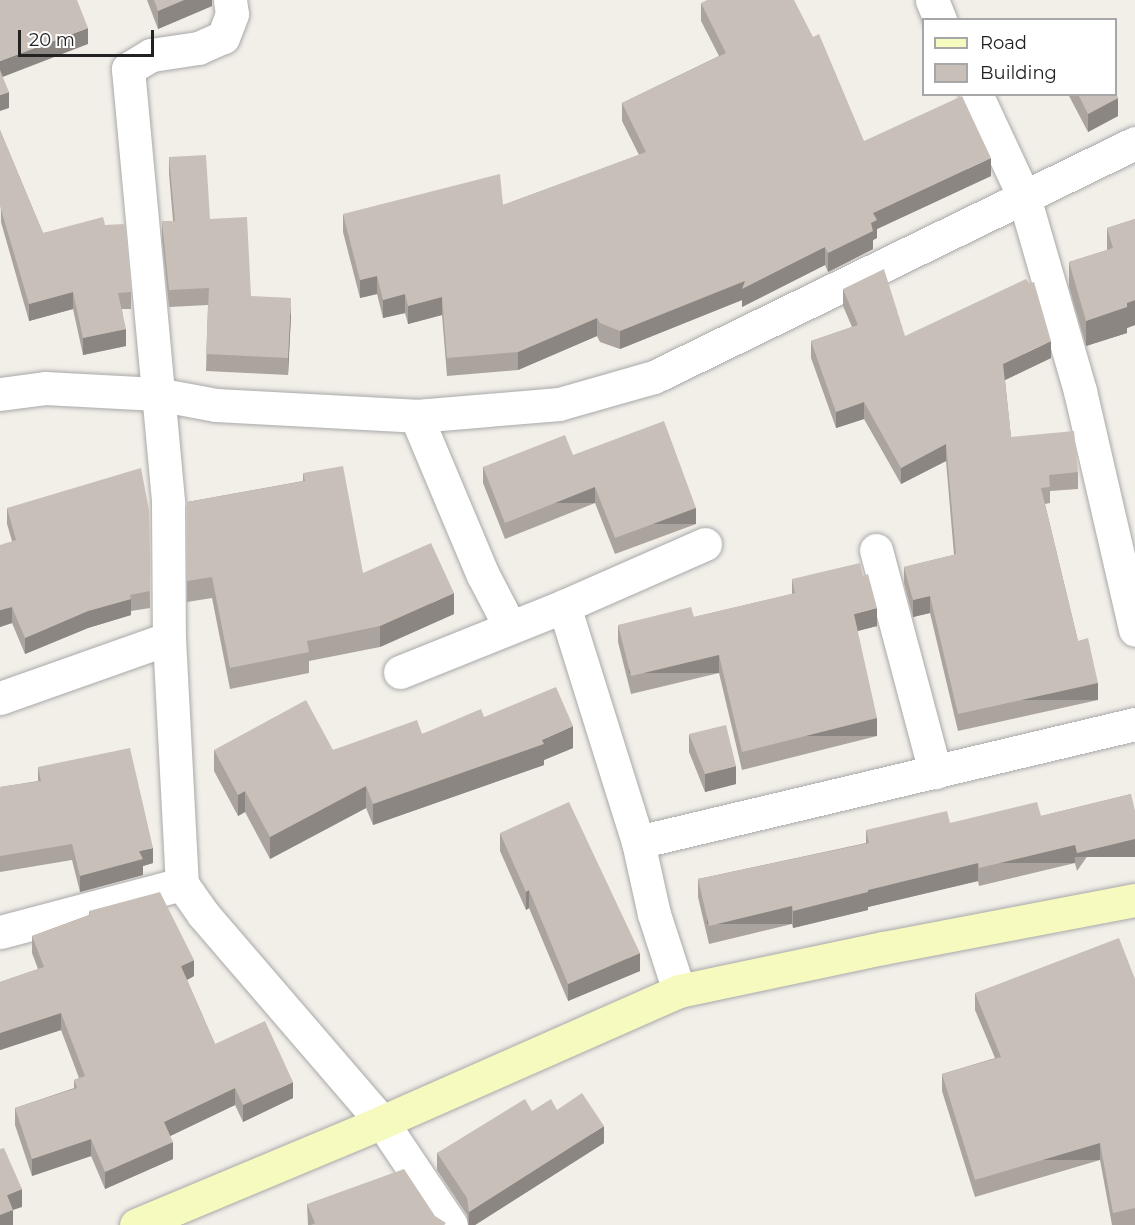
<!DOCTYPE html>
<style>
body{margin:0}
#map{position:relative;width:1135px;height:1225px;overflow:hidden;background:#f2efe9;font-family:Montserrat,sans-serif}
div>[style]{position:absolute}
[style*='--x']{left:calc(var(--x)*1px);top:calc(var(--y)*1px);width:calc(var(--w)*1px);rotate:calc(var(--a)*1deg)}
.roads{filter:drop-shadow(0 0 2px #a9a9a9) drop-shadow(0 0 2px #a9a9a9)}
.street>*{height:33px;margin:-16.5px;padding:0 16.5px;transform-origin:16.5px;border-radius:16.5px;background:#fff}
.secondary>*{height:33px;margin:-16.5px;padding:0 16.5px;transform-origin:16.5px;border-radius:16.5px;background:#f7fabf}
.wall>*{inset:0;background:#aba49e}
.shaded-wall>*{inset:0;background:#8b8681;transform-origin:0 0}
.building>*{inset:0;background:#c7bfb8}
span{translate:-50% -50%;white-space:nowrap;text-align:center;line-height:1.15;-webkit-text-stroke:4.5px #fff;paint-order:stroke}
.legend{position:absolute;left:922px;top:18px;width:195px;height:78px;box-sizing:border-box;background:#fff;border:2px solid #a7a7a7;margin:0;padding:8px 10px;list-style:none;font-size:18px;color:#222}
.legend li{display:flex;align-items:center;gap:12px;height:30px}
.legend b{width:30px;border:2px solid #a7a7a7}
.scale{position:absolute;left:18px;top:30px;width:136px;height:27px;box-sizing:border-box;border:3px solid #222;border-top:0;padding-left:8px;font-size:18px;line-height:21px;white-space:nowrap;color:#222;-webkit-text-stroke:4px #fff;paint-order:stroke}
</style>
<div id="map">
<div class="roads">
<div class="street">
<i style="--x:230;--y:0;--w:14;--a:82"></i>
<i style="--x:232;--y:14;--w:25;--a:111"></i>
<i style="--x:223;--y:37;--w:27;--a:156"></i>
<i style="--x:198;--y:48;--w:48;--a:171.5"></i>
<i style="--x:151;--y:55;--w:27;--a:149"></i>
<i style="--x:128;--y:69;--w:437;--a:84.7"></i>
<i style="--x:168;--y:504;--w:134;--a:89.6"></i>
<i style="--x:169;--y:638;--w:246;--a:87"></i>
<i style="--x:182;--y:884;--w:37;--a:55"></i>
<i style="--x:203;--y:914;--w:274;--a:49.3"></i>
<i style="--x:382;--y:1122;--w:124;--a:56.2"></i>
<i style="--x:932;--y:0;--w:22;--a:68"></i>
<i style="--x:976;--y:94;--w:114;--a:65"></i>
<i style="--x:1024;--y:197;--w:202;--a:73.9"></i>
<i style="--x:1080;--y:391;--w:245;--a:77"></i>
<i style="--x:0;--y:394;--w:45;--a:-7.6"></i>
<i style="--x:45;--y:388;--w:112;--a:3.1"></i>
<i style="--x:157;--y:394;--w:60;--a:10.6"></i>
<i style="--x:216;--y:405;--w:200;--a:3.1"></i>
<i style="--x:416;--y:416;--w:144;--a:-4.8"></i>
<i style="--x:559;--y:404;--w:99;--a:-15.9"></i>
<i style="--x:654;--y:377;--w:535;--a:-25.94"></i>
<i style="--x:416;--y:416;--w:173;--a:67.2"></i>
<i style="--x:483;--y:575;--w:59;--a:62.6"></i>
<i style="--x:876;--y:550;--w:230;--a:75.1"></i>
<i style="--x:564;--y:606;--w:247;--a:72.6"></i>
<i style="--x:638;--y:842;--w:74;--a:77.5"></i>
<i style="--x:654;--y:914;--w:81;--a:72"></i>
<i style="--x:400;--y:672;--w:177;--a:-21.9"></i>
<i style="--x:564;--y:606;--w:154;--a:-23.7"></i>
<i style="--x:0;--y:698;--w:179;--a:-19.5"></i>
<i style="--x:638;--y:842;--w:511;--a:-13.36"></i>
<i style="--x:0;--y:932;--w:188;--a:-14.8"></i>
</div>
<div class="secondary">
<i style="--x:136;--y:1225;--w:267;--a:-22.7"></i>
<i style="--x:382;--y:1122;--w:325;--a:-23.8"></i>
<i style="--x:679;--y:991;--w:208;--a:-11.9"></i>
<i style="--x:883;--y:948;--w:257;--a:-10.8"></i>
</div>
</div>
<div class="wall">
<i style="clip-path:polygon(147px 0,212px 0,212px 6px,158px 29px)"></i>
<i style="clip-path:polygon(701px 3px,864px 141px,991px 176px,877px 229px,877px 238px,873px 240px,873px 249px,828px 272px,825px 265px,742px 307px,742px 300px,620px 349px,600px 342px,597px 336px,518px 370px,447px 376px,442px 315px,408px 324px,405px 313px,383px 318px,377px 294px,360px 298px,343px 232px,343px 214px,503px 205px,639px 155px,622px 121px,622px 103px,719px 56px,701px 21px)"></i>
<i style="clip-path:polygon(1068px 94px,1116px 94px,1118px 116px,1088px 132px)"></i>
<i style="clip-path:polygon(0 130px,43px 233px,105px 225px,131px 292px,131px 309px,122px 309px,126px 346px,83px 355px,73px 309px,29px 321px,1px 222px)"></i>
<i style="clip-path:polygon(169px 157px,210px 219px,251px 296px,291px 315px,288px 375px,206px 371px,208px 305px,169px 307px,162px 238px,162px 221px,173px 221px,169px 174px)"></i>
<i style="clip-path:polygon(1135px 219px,1135px 325px,1127px 328px,1127px 333px,1086px 346px,1069px 287px,1069px 262px,1107px 250px,1107px 228px)"></i>
<i style="clip-path:polygon(843px 289px,905px 336px,1051px 358px,1005px 380px,1011px 437px,1078px 472px,1078px 489px,1050px 491px,1050px 503px,1045px 504px,1078px 641px,1098px 700px,958px 731px,930px 613px,913px 617px,904px 583px,904px 567px,954px 555px,946px 461px,901px 484px,864px 419px,836px 428px,811px 358px,811px 341px,852px 327px,843px 306px)"></i>
<i style="clip-path:polygon(573px 455px,696px 524px,615px 554px,595px 503px,505px 539px,483px 483px,483px 467px)"></i>
<i style="clip-path:polygon(303px 473px,363px 573px,454px 614px,380px 647px,309px 661px,309px 673px,230px 689px,212px 598px,187px 602px,187px 502px,303px 481px)"></i>
<i style="clip-path:polygon(7px 508px,149px 510px,150px 608px,131px 611px,131px 615px,88px 628px,25px 654px,12px 623px,0 627px,12px 541px,7px 524px)"></i>
<i style="clip-path:polygon(792px 579px,877px 626px,857px 631px,877px 736px,742px 770px,719px 673px,631px 694px,618px 642px,618px 625px,694px 617px,792px 594px)"></i>
<i style="clip-path:polygon(484px 717px,573px 748px,544px 760px,544px 765px,373px 825px,366px 808px,270px 859px,245px 812px,238px 816px,214px 771px,214px 750px,333px 750px,422px 734px)"></i>
<i style="clip-path:polygon(689px 734px,736px 784px,705px 792px,689px 752px)"></i>
<i style="clip-path:polygon(38px 767px,153px 863px,143px 866px,143px 875px,80px 892px,72px 860px,0 872px,0 787px,38px 781px)"></i>
<i style="clip-path:polygon(1131px 794px,1077px 871px,1075px 863px,979px 886px,978px 881px,868px 907px,868px 910px,793px 928px,792px 924px,709px 944px,698px 897px,698px 879px,866px 843px,866px 830px,950px 823px,1041px 816px)"></i>
<i style="clip-path:polygon(500px 833px,640px 971px,568px 1001px,529px 908px,526px 910px,500px 851px)"></i>
<i style="clip-path:polygon(89px 911px,194px 976px,187px 980px,215px 1044px,293px 1098px,243px 1122px,235px 1105px,170px 1136px,173px 1159px,105px 1189px,91px 1156px,32px 1176px,15px 1125px,15px 1108px,74px 1088px,74px 1080px,79px 1078px,61px 1030px,0 1050px,0 982px,38px 969px,32px 953px,32px 936px,89px 915px)"></i>
<i style="clip-path:polygon(1135px 979px,1135px 1225px,1112px 1225px,1100px 1160px,975px 1197px,942px 1091px,942px 1074px,995px 1058px,975px 1010px,975px 993px)"></i>
<i style="clip-path:polygon(557px 1110px,604px 1143px,475px 1225px,468px 1225px,467px 1215px,437px 1170px,437px 1153px,532px 1111px)"></i>
<i style="clip-path:polygon(307px 1204px,446px 1225px,308px 1225px)"></i>
</div>
<div class="shaded-wall">
<i style="clip-path:polygon(184px 0,212px 0,212px 6px,158px 29px,158px 11px)"></i>
<i style="clip-path:polygon(88px 28px,88px 44px,0 78px,0 61px)"></i>
<i style="clip-path:polygon(9px 92px,9px 108px,0 111px,0 95px)"></i>
<i style="clip-path:polygon(1118px 98px,1118px 116px,1088px 132px,1088px 114px)"></i>
<i style="clip-path:polygon(991px 158px,991px 176px,877px 229px,877px 238px,873px 240px,873px 249px,828px 272px,828px 253px,871px 223px,873px 213px)"></i>
<i style="clip-path:polygon(825px 247px,825px 265px,742px 307px,742px 300px,620px 349px,620px 331px)"></i>
<i style="clip-path:polygon(377px 276px,377px 294px,360px 298px,360px 280px)"></i>
<i style="clip-path:polygon(73px 292px,73px 309px,29px 321px,29px 304px)"></i>
<i style="clip-path:polygon(405px 294px,405px 313px,383px 318px,383px 300px)"></i>
<i style="clip-path:polygon(442px 297px,442px 315px,408px 324px,408px 306px)"></i>
<i style="clip-path:polygon(291px 298px,291px 315px,288px 375px,288px 358px)"></i>
<i style="clip-path:polygon(1135px 300px,1135px 325px,1127px 328px,1127px 333px,1086px 346px,1086px 321px,1127px 303px)"></i>
<i style="clip-path:polygon(597px 318px,597px 336px,518px 370px,518px 352px)"></i>
<i style="clip-path:polygon(126px 329px,126px 346px,83px 355px,83px 338px)"></i>
<i style="clip-path:polygon(1051px 341px,1051px 358px,1003px 381px,1003px 364px)"></i>
<i style="clip-path:polygon(864px 402px,864px 419px,836px 428px,836px 412px)"></i>
<i style="clip-path:polygon(946px 444px,946px 461px,901px 484px,901px 468px)"></i>
<i style="left:595px;top:487px;width:16px;height:97px;rotate:90deg"></i>
<i style="left:696px;top:508px;width:16px;height:86px;rotate:90deg"></i>
<i style="clip-path:polygon(454px 593px,454px 614px,380px 647px,380px 626px)"></i>
<i style="clip-path:polygon(930px 596px,930px 613px,913px 617px,913px 600px)"></i>
<i style="clip-path:polygon(131px 599px,131px 615px,88px 628px,25px 654px,25px 638px,88px 611px)"></i>
<i style="clip-path:polygon(12px 607px,12px 623px,0 627px,0 610px)"></i>
<i style="clip-path:polygon(877px 608px,877px 626px,854px 632px,854px 614px)"></i>
<i style="left:719px;top:655px;width:18px;height:90px;rotate:90deg"></i>
<i style="left:1098px;top:683px;width:17px;height:143px;rotate:90deg"></i>
<i style="left:877px;top:718px;width:18px;height:139px;rotate:90deg"></i>
<i style="clip-path:polygon(573px 726px,573px 748px,544px 760px,544px 765px,373px 825px,373px 804px,542px 740px)"></i>
<i style="clip-path:polygon(736px 766px,736px 784px,705px 792px,705px 774px)"></i>
<i style="clip-path:polygon(366px 786px,366px 808px,270px 859px,270px 837px)"></i>
<i style="clip-path:polygon(245px 791px,245px 812px,238px 816px,238px 795px)"></i>
<i style="left:1135px;top:839px;width:18px;height:60px;rotate:90deg"></i>
<i style="left:1075px;top:845px;width:18px;height:99px;rotate:90deg"></i>
<i style="clip-path:polygon(153px 848px,153px 863px,143px 866px,143px 875px,80px 892px,80px 876px,139px 851px)"></i>
<i style="clip-path:polygon(978px 863px,978px 881px,868px 907px,868px 910px,793px 928px,793px 911px,868px 890px)"></i>
<i style="clip-path:polygon(529px 890px,529px 908px,526px 910px,526px 892px)"></i>
<i style="left:792px;top:906px;width:18px;height:85px;rotate:90deg"></i>
<i style="clip-path:polygon(640px 953px,640px 971px,568px 1001px,568px 984px)"></i>
<i style="clip-path:polygon(194px 960px,194px 976px,181px 983px,181px 966px)"></i>
<i style="clip-path:polygon(61px 1013px,61px 1030px,0 1050px,0 1033px)"></i>
<i style="clip-path:polygon(293px 1082px,293px 1098px,243px 1122px,243px 1105px)"></i>
<i style="clip-path:polygon(235px 1088px,235px 1105px,164px 1139px,164px 1122px)"></i>
<i style="clip-path:polygon(604px 1126px,604px 1143px,475px 1225px,469px 1225px,469px 1212px)"></i>
<i style="clip-path:polygon(91px 1139px,91px 1156px,32px 1176px,32px 1159px)"></i>
<i style="clip-path:polygon(173px 1142px,173px 1159px,105px 1189px,105px 1172px)"></i>
<i style="left:1100px;top:1143px;width:17px;height:130px;rotate:90deg"></i>
<i style="clip-path:polygon(22px 1189px,22px 1207px,13px 1210px,13px 1225px,0 1225px,0 1215px,7px 1195px)"></i>
</div>
<div class="building">
<i style="clip-path:polygon(0 0,77px 0,88px 28px,0 61px)"></i>
<i style="clip-path:polygon(154px 0,184px 0,158px 11px)"></i>
<i style="clip-path:polygon(707px 0,794px 0,813px 37px,819px 34px,864px 141px,962px 96px,991px 158px,873px 213px,877px 220px,871px 223px,873px 231px,828px 253px,825px 247px,742px 289px,745px 281px,620px 331px,600px 323px,597px 318px,518px 352px,447px 358px,442px 297px,408px 306px,405px 294px,383px 300px,377px 276px,360px 280px,343px 214px,500px 174px,503px 205px,646px 152px,622px 103px,726px 53px,701px 3px)"></i>
<i style="clip-path:polygon(0 70px,9px 92px,0 95px)"></i>
<i style="clip-path:polygon(1116px 92px,1118px 98px,1088px 114px,1078px 94px,1116px 94px)"></i>
<i style="clip-path:polygon(0 130px,43px 233px,103px 217px,105px 225px,125px 224px,131px 292px,118px 293px,126px 329px,83px 338px,73px 292px,29px 304px,0 206px)"></i>
<i style="clip-path:polygon(206px 155px,210px 219px,247px 217px,251px 296px,291px 298px,288px 358px,206px 354px,209px 288px,169px 290px,162px 221px,175px 221px,169px 157px)"></i>
<i style="clip-path:polygon(1135px 219px,1135px 300px,1127px 303px,1127px 307px,1086px 321px,1069px 262px,1113px 248px,1107px 228px)"></i>
<i style="clip-path:polygon(884px 269px,905px 336px,1026px 279px,1029px 283px,1034px 282px,1051px 341px,1003px 364px,1011px 437px,1074px 431px,1078px 472px,1049px 475px,1050px 487px,1041px 488px,1078px 641px,1088px 638px,1098px 683px,958px 714px,930px 596px,913px 600px,904px 567px,956px 554px,946px 444px,901px 468px,864px 402px,836px 412px,811px 341px,858px 325px,843px 289px)"></i>
<i style="clip-path:polygon(664px 421px,696px 508px,615px 538px,595px 487px,505px 523px,483px 467px,565px 435px,573px 455px)"></i>
<i style="clip-path:polygon(343px 466px,363px 573px,431px 543px,454px 593px,380px 626px,307px 641px,309px 652px,230px 668px,212px 577px,187px 581px,187px 502px,305px 481px,303px 473px)"></i>
<i style="clip-path:polygon(141px 468px,149px 510px,150px 591px,130px 595px,131px 599px,88px 611px,25px 638px,12px 607px,0 610px,0 545px,16px 540px,7px 508px)"></i>
<i style="clip-path:polygon(860px 563px,863px 576px,868px 574px,877px 608px,854px 614px,877px 718px,742px 752px,719px 655px,631px 676px,618px 625px,691px 607px,694px 617px,795px 593px,792px 579px)"></i>
<i style="clip-path:polygon(556px 687px,573px 726px,542px 740px,544px 744px,373px 804px,366px 786px,270px 837px,245px 791px,238px 795px,214px 750px,306px 700px,333px 750px,417px 720px,422px 734px,481px 709px,484px 717px)"></i>
<i style="clip-path:polygon(726px 725px,736px 766px,705px 774px,689px 734px)"></i>
<i style="clip-path:polygon(130px 748px,153px 848px,139px 851px,143px 859px,80px 876px,72px 844px,0 856px,0 787px,41px 781px,38px 767px)"></i>
<i style="clip-path:polygon(1131px 794px,1135px 811px,1135px 839px,1077px 853px,1075px 845px,979px 868px,978px 863px,868px 890px,868px 892px,793px 911px,792px 906px,709px 926px,698px 879px,869px 843px,866px 830px,947px 811px,950px 823px,1037px 802px,1041px 816px)"></i>
<i style="clip-path:polygon(569px 802px,640px 953px,568px 984px,529px 890px,526px 892px,500px 833px)"></i>
<i style="clip-path:polygon(160px 892px,194px 960px,181px 966px,215px 1044px,265px 1021px,293px 1082px,243px 1105px,235px 1088px,164px 1122px,173px 1142px,105px 1172px,91px 1139px,32px 1159px,15px 1108px,77px 1088px,74px 1080px,85px 1076px,61px 1013px,0 1033px,0 982px,44px 967px,32px 936px,90px 915px,89px 911px)"></i>
<i style="clip-path:polygon(1119px 938px,1135px 979px,1135px 1208px,1113px 1213px,1100px 1143px,975px 1180px,942px 1074px,1001px 1057px,975px 993px)"></i>
<i style="clip-path:polygon(582px 1093px,604px 1126px,469px 1212px,467px 1198px,437px 1153px,525px 1099px,532px 1111px,551px 1099px,557px 1110px)"></i>
<i style="clip-path:polygon(4px 1148px,22px 1189px,7px 1195px,13px 1210px,0 1215px,0 1149px)"></i>
<i style="clip-path:polygon(404px 1169px,435px 1216px,446px 1223px,444px 1225px,311px 1225px,315px 1223px,307px 1204px)"></i>
</div>
<ul class="legend">
<li><b style="height:8px;background:#f7fabf"></b>Road</li>
<li><b style="height:16px;background:#c7bfb8"></b>Building</li>
</ul>
<div class="scale">20 m</div>
</div>
